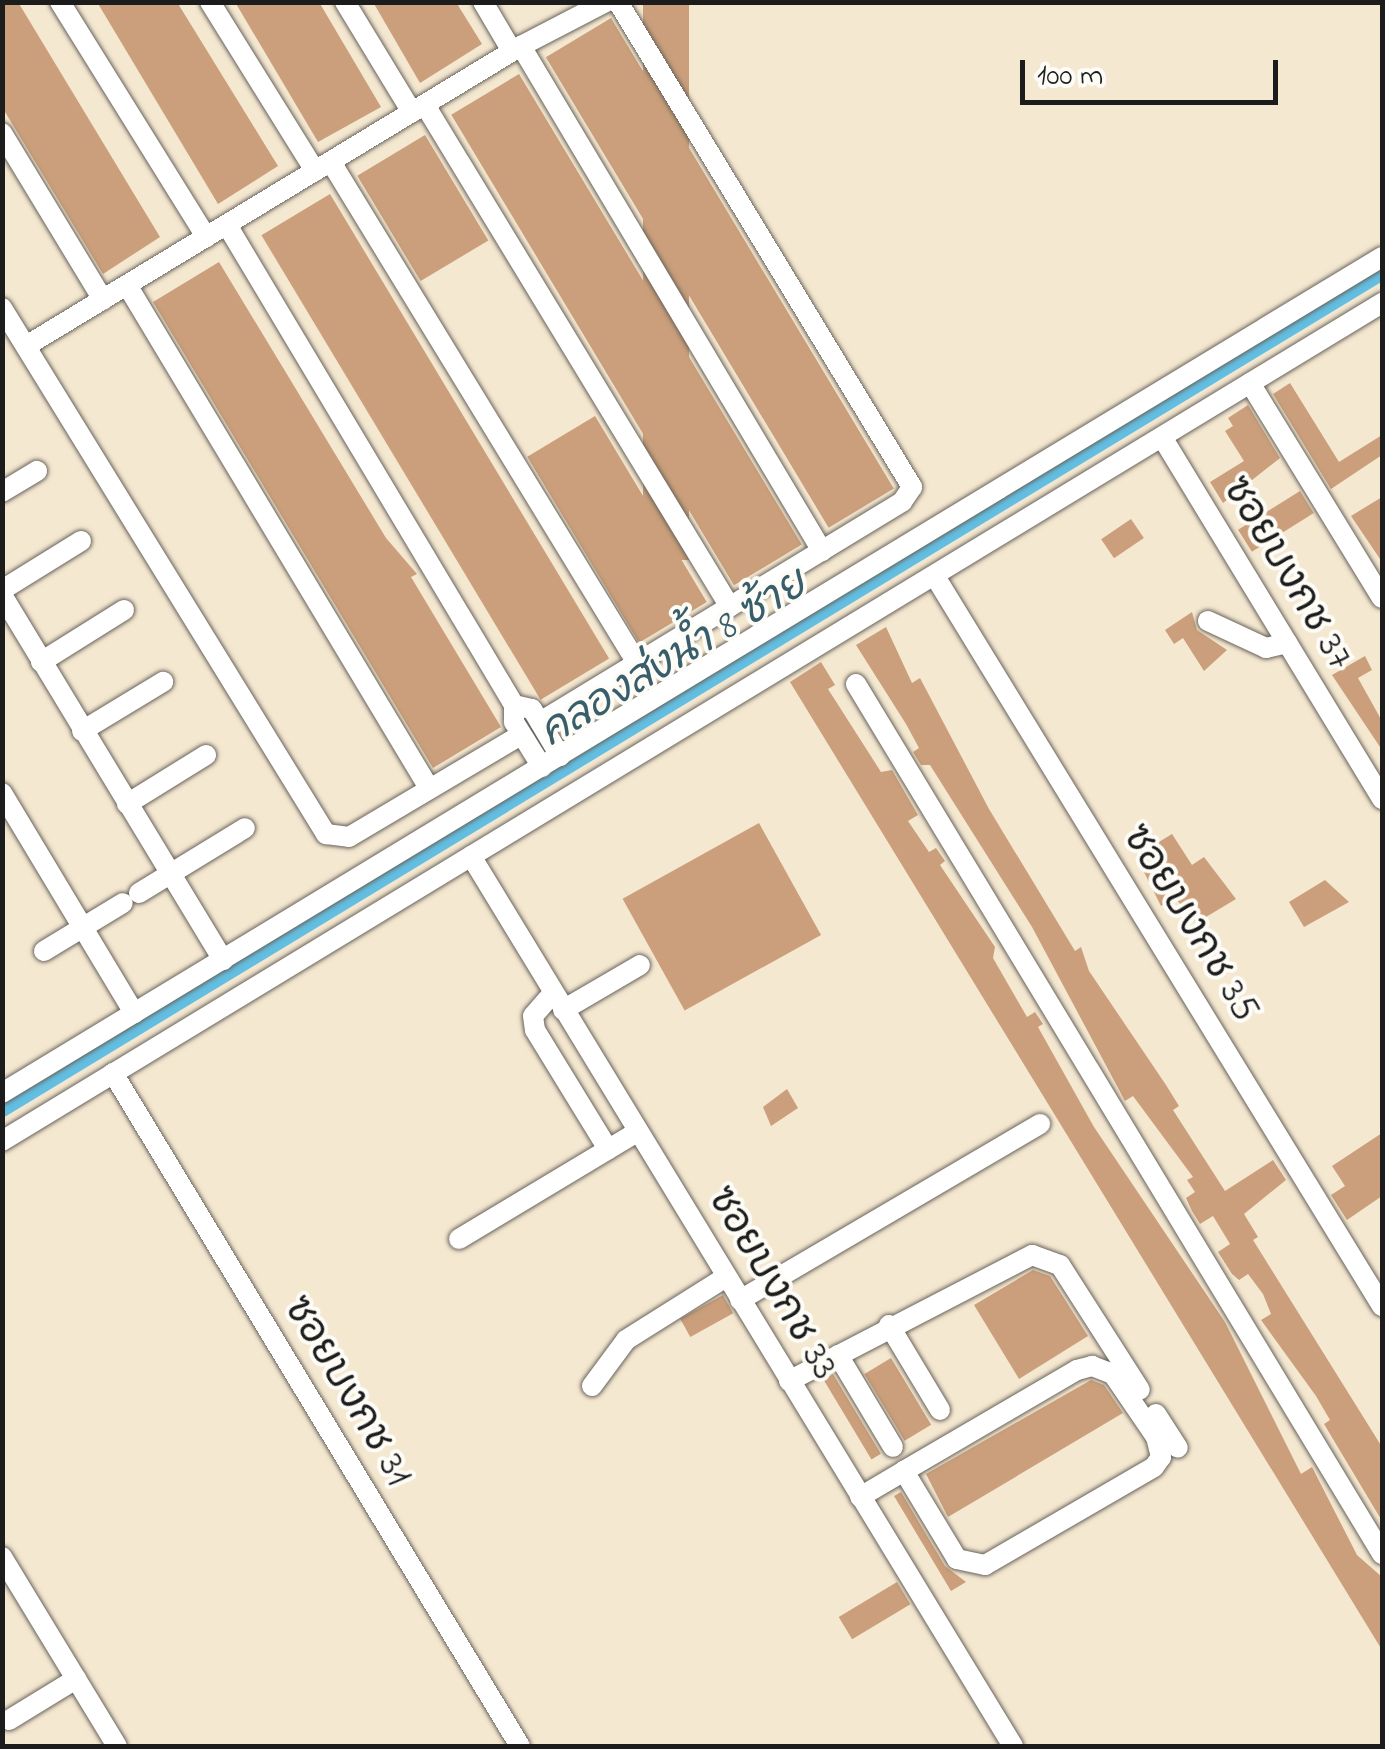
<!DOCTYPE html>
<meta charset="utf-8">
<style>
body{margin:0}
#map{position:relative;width:1385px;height:1749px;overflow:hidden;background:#f5e8d1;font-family:"Indie Flower","Playpen Sans Thai",sans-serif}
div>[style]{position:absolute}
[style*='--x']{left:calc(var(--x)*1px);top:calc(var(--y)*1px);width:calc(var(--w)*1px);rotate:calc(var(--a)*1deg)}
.canal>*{height:18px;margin:-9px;padding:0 9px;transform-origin:9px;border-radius:9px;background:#63bee1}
.building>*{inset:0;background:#cb9f7b;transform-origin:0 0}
.roads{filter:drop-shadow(0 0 2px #68635b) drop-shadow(0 0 2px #68635b)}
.minor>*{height:20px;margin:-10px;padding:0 10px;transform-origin:10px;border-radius:10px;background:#fff}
span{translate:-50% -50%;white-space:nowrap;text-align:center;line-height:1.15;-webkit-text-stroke:8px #fdfcf7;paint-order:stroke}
.street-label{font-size:40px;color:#1c1c1c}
.water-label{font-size:42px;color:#385d6b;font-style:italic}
.frame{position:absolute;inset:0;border:5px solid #1c1c1c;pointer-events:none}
.scale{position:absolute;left:1020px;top:60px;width:258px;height:45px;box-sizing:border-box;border:5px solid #1c1c1c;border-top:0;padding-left:12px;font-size:30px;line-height:35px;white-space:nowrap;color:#1c1c1c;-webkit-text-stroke:8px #fdfcf7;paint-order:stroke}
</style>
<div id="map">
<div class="canal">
<i style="--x:2;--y:1108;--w:1614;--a:-31.24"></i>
</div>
<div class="building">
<i style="clip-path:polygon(2px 2px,18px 2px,160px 237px,103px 274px,2px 107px)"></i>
<i style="clip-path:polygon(97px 2px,177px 2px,278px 166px,218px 204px)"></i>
<i style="clip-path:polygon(235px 2px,319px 2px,381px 107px,318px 142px)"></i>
<i style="clip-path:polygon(373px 2px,456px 2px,482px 44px,420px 83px)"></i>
<i style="left:643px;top:2px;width:46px;height:558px"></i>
<i style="left:611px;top:18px;width:549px;height:76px;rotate:59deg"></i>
<i style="left:519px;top:74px;width:549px;height:79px;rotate:59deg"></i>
<i style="left:425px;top:135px;width:123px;height:79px;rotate:59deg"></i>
<i style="left:330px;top:194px;width:542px;height:80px;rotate:59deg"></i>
<i style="clip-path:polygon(219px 262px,386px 538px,417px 574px,411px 577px,501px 727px,433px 768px,153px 302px)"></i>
<i style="clip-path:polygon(1290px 383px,1339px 462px,1382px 435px,1382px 455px,1331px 489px,1273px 394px)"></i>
<i style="clip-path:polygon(1248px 405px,1280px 458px,1223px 503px,1210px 482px,1244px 461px,1225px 431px,1233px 426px,1228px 418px)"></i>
<i style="left:595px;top:416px;width:217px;height:79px;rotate:59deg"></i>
<i style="left:1300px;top:491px;width:26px;height:73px;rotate:58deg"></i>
<i style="clip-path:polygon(1382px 497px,1382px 562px,1351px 516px)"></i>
<i style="left:1131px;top:519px;width:23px;height:36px;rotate:56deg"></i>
<i style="clip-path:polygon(1192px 612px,1197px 630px,1227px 650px,1204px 671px,1183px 638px,1174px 644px,1165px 630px)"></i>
<i style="clip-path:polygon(886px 627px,912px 683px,920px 678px,989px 809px,1075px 951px,1081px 947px,1089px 971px,1166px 1085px,1179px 1106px,1173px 1110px,1225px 1191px,1273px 1160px,1286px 1180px,1244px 1214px,1258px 1237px,1253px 1240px,1382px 1447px,1382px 1521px,1324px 1424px,1330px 1420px,1316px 1396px,1261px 1320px,1271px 1314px,1263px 1294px,1248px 1274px,1239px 1280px,1232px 1274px,1218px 1252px,1230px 1244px,1213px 1216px,1200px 1224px,1192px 1211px,1186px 1198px,1195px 1192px,1187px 1180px,1193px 1177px,1133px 1096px,1125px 1101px,1032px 927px,930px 765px,921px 765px,913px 752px,919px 748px,906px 724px,856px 645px)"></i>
<i style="clip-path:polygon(1365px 656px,1372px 670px,1358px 678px,1382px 721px,1382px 750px,1332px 675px)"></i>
<i style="clip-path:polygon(821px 662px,835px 685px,828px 689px,881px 772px,892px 770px,918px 815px,908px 821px,929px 852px,936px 848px,945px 861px,940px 865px,995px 947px,993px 958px,1027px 1017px,1035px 1012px,1043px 1024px,1038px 1027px,1094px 1127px,1225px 1322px,1301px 1474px,1312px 1467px,1357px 1555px,1382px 1577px,1382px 1650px,790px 682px)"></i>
<i style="left:759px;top:823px;width:128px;height:156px;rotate:61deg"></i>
<i style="clip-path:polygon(1172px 834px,1192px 865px,1204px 857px,1236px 899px,1196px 923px,1175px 898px,1161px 906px,1142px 868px,1160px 854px,1154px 845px)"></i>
<i style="clip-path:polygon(1325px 880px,1349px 902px,1304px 927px,1289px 902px)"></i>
<i style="clip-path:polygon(787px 1089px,798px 1108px,771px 1126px,763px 1107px)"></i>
<i style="clip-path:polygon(1382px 1133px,1382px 1196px,1347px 1220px,1331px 1195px,1345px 1186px,1332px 1166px)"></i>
<i style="clip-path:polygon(1033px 1270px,1050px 1276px,1088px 1336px,1019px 1379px,974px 1305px)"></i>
<i style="left:723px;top:1295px;width:21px;height:49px;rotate:61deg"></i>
<i style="left:891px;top:1358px;width:78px;height:31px;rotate:59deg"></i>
<i style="left:833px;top:1374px;width:93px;height:11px;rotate:59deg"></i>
<i style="clip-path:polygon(1091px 1380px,1104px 1385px,1123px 1413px,948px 1517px,926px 1474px)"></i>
<i style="clip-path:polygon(901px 1492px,945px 1566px,966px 1582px,951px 1591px,894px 1496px)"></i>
<i style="left:897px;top:1582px;width:26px;height:68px;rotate:59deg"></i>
</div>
<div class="roads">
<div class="minor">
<i style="--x:60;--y:2;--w:277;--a:58.1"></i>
<i style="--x:210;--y:2;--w:199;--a:58.1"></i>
<i style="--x:345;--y:2;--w:129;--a:58.7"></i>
<i style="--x:483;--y:2;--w:57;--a:59.4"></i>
<i style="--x:521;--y:46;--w:588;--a:59.2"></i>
<i style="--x:425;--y:105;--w:587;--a:58.72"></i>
<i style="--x:2;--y:133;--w:195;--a:58.8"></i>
<i style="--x:331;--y:162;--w:587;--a:58.58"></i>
<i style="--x:227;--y:225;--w:559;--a:59.12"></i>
<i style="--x:514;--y:705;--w:17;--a:90"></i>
<i style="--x:514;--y:722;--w:53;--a:58.1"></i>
<i style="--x:127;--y:285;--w:587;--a:59.02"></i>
<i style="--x:2;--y:308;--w:618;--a:58.37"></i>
<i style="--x:326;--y:834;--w:23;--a:7"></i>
<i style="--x:349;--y:837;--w:200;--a:-30.7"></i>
<i style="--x:26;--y:346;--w:579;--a:-31.22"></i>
<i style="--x:521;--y:46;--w:96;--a:-27.4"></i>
<i style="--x:1250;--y:383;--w:252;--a:58.5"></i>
<i style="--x:1162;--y:437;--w:424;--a:58.7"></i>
<i style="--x:2;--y:492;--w:41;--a:-31"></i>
<i style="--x:936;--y:578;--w:854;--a:58.51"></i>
<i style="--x:2;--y:590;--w:93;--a:-31.8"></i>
<i style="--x:2;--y:595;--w:427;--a:58.8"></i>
<i style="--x:1208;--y:621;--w:64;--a:25"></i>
<i style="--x:1266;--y:648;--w:22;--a:-13"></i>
<i style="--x:41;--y:662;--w:98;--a:-32.1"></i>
<i style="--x:856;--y:684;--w:1017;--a:58.84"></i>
<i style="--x:514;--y:705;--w:18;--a:13"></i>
<i style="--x:532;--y:709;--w:55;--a:59.2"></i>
<i style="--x:540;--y:722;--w:424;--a:-31.3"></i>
<i style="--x:902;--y:502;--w:18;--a:-56"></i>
<i style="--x:912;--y:487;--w:567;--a:-121.22"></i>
<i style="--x:82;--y:731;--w:95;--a:-31.2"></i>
<i style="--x:2;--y:793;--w:257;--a:59"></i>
<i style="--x:127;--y:804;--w:93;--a:-31.8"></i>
<i style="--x:471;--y:856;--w:1042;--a:58.66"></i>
<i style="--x:139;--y:893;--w:124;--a:-31.5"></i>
<i style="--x:44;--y:951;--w:92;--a:-31.3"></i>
<i style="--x:553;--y:993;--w:30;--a:131"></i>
<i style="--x:533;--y:1016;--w:14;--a:82"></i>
<i style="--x:535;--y:1030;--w:140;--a:58.5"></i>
<i style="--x:563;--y:1010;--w:89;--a:-30.3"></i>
<i style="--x:113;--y:1073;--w:786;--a:58.84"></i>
<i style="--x:2;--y:1093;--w:1613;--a:-31.21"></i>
<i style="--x:2;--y:1141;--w:1615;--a:-31.27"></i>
<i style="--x:459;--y:1239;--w:208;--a:-31"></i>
<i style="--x:740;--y:1300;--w:348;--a:-30.4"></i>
<i style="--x:889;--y:1325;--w:99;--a:59"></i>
<i style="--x:838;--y:1355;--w:107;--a:59.1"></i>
<i style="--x:789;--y:1381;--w:274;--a:-27.4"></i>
<i style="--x:1032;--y:1255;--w:30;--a:20"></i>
<i style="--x:1060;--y:1265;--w:148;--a:57.4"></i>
<i style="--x:592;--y:1386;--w:57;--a:-53.5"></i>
<i style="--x:626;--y:1340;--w:118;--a:-32.2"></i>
<i style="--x:1156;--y:1414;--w:40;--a:57.1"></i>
<i style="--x:860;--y:1497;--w:51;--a:-30.6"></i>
<i style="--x:904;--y:1471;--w:200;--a:-30.3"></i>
<i style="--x:1077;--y:1370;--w:16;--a:-15"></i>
<i style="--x:1092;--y:1366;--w:22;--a:21"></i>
<i style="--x:1113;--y:1374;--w:76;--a:55.7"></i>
<i style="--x:1156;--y:1437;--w:21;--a:76"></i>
<i style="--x:1161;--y:1457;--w:12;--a:125"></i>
<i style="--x:1154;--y:1467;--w:195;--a:149.9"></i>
<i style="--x:985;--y:1565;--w:29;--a:-168"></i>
<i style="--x:957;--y:1559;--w:103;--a:-121.1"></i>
<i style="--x:2;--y:1557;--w:221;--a:58.7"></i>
<i style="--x:9;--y:1720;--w:79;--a:-31.5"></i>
</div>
</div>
<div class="street-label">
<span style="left:1286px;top:574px;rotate:59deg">ซอยบงกช 37</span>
<span style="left:1189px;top:924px;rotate:58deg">ซอยบงกช 35</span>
<span style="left:771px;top:1284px;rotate:59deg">ซอยบงกช 33</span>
<span style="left:346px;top:1392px;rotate:59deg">ซอยบงกช 31</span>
</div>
<div class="water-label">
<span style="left:674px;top:660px;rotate:-31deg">คลองส่งน้ำ 8 ซ้าย</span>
</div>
<div class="frame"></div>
<div class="scale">100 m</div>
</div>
